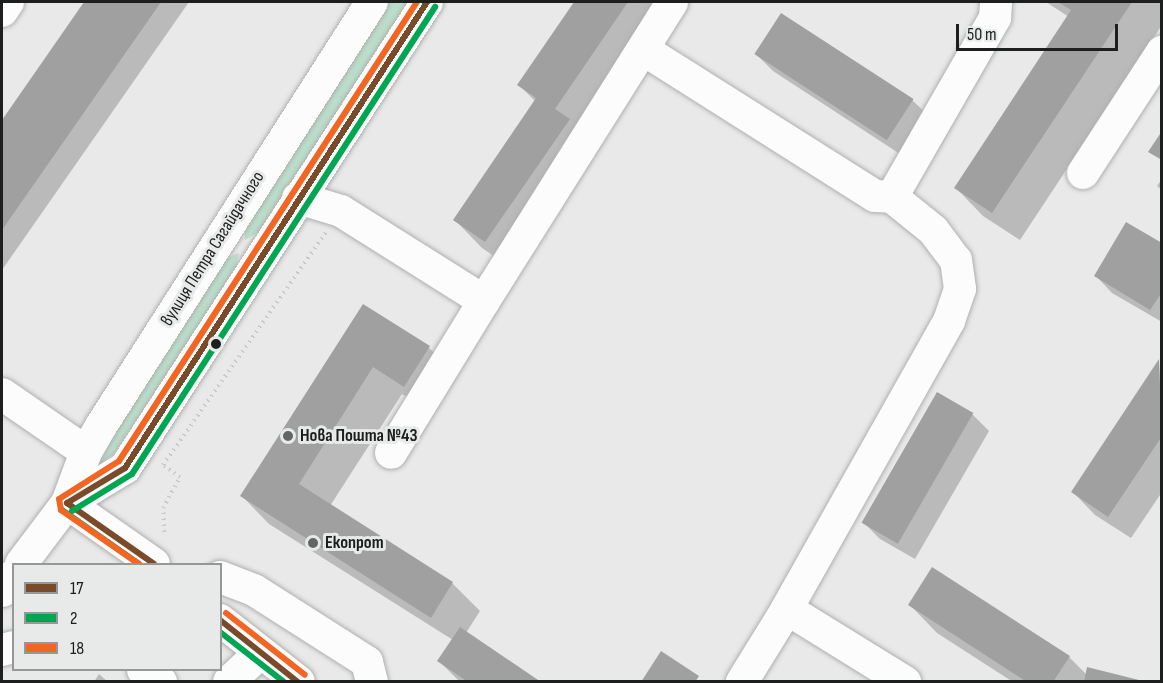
<!DOCTYPE html>
<meta charset="utf-8">
<style>
body{margin:0}
#map{position:relative;width:1163px;height:683px;overflow:hidden;background:#e8e9e8;font-family:"Sofia Sans Condensed",sans-serif}
div>[style]{position:absolute}
[style*='--x']{left:calc(var(--x)*1px);top:calc(var(--y)*1px);width:calc(var(--w)*1px);rotate:calc(var(--a)*1deg)}
.green>*{inset:0;background:#bbdecb}
.shadow>*{inset:0;background:#0003}
.building>*{inset:0;background:#a0a0a0;transform-origin:0 0}
.path>*{height:4px;margin-top:-2px;transform-origin:0;background:repeating-linear-gradient(90deg,#c8c8c8 0 1.5px,transparent 0 6px)}
.roads{filter:drop-shadow(0 0 2px #afb0af) drop-shadow(0 0 2px #afb0af)}
.minor>*{height:32px;margin:-16px;padding:0 16px;transform-origin:16px;border-radius:16px;background:#fcfcfc}
.bus-1>*{height:6px;margin:-3px;padding:0 3px;transform-origin:3px;border-radius:3px;background:#7a4b2a}
.bus-2>*{height:6px;margin:-3px;padding:0 3px;transform-origin:3px;border-radius:3px;background:#00a651}
.bus-3>*{height:6px;margin:-3px;padding:0 3px;transform-origin:3px;border-radius:3px;background:#f26522}
.dots>*{width:16px;height:16px;translate:-50% -50%;box-sizing:border-box;border:3px solid #e7eae8;border-radius:50%}
span{translate:-50% -50%;white-space:nowrap;text-align:center;line-height:1.15;-webkit-text-stroke:6px #e7eae8;paint-order:stroke}
.street-label{font-size:18px;color:#1d1e1e}
.poi-label{font-size:18px;color:#1d1e1e;font-weight:700}
.left{translate:0 -50%;text-align:left}
.frame{position:absolute;inset:0;border:3px solid #1d1e1e;pointer-events:none}
.legend{position:absolute;left:12px;top:563px;width:210px;height:108px;box-sizing:border-box;background:#e7eae8;border:2px solid #969897;margin:0;padding:8px 10px;list-style:none;font-size:18px;color:#1d1e1e}
.legend li{display:flex;align-items:center;gap:12px;height:30px}
.legend b{width:30px;border:2px solid #969897}
.scale{position:absolute;left:956px;top:24px;width:162px;height:27px;box-sizing:border-box;border:3px solid #1d1e1e;border-top:0;padding-left:8px;font-size:18px;line-height:21px;white-space:nowrap;color:#1d1e1e;-webkit-text-stroke:4px #e7eae8;paint-order:stroke}
</style>
<div id="map">
<div class="green">
<i style="clip-path:polygon(387px 2px,412px 2px,262px 230px,245px 240px,245px 221px)"></i>
<i style="clip-path:polygon(239px 253px,234px 275px,114px 453px,100px 464px,100px 442px,222px 260px)"></i>
</div>
<div class="shadow">
<i style="clip-path:polygon(86px 2px,189px 2px,2px 270px,2px 122px)"></i>
<i style="clip-path:polygon(576px 2px,674px 2px,513px 269px,482px 248px,455px 220px,536px 102px,519px 85px)"></i>
<i style="clip-path:polygon(1046px 2px,1162px 2px,1162px 25px,1020px 240px,983px 216px,956px 188px,1069px 17px)"></i>
<i style="clip-path:polygon(756px 54px,912px 100px,929px 116px,903px 156px,773px 71px)"></i>
<i style="clip-path:polygon(1162px 179px,1162px 190px,1157px 186px)"></i>
<i style="clip-path:polygon(1162px 245px,1162px 322px,1112px 293px,1096px 276px)"></i>
<i style="clip-path:polygon(363px 306px,429px 348px,457px 375px,432px 413px,402px 394px,330px 506px,452px 583px,480px 611px,466px 633px,538px 682px,460px 682px,439px 661px,453px 640px,269px 524px,242px 496px)"></i>
<i style="clip-path:polygon(1159px 361px,1162px 492px,1131px 538px,1095px 515px,1073px 492px)"></i>
<i style="clip-path:polygon(972px 414px,989px 431px,915px 559px,880px 539px,863px 522px)"></i>
<i style="clip-path:polygon(910px 605px,1069px 657px,1087px 675px,1140px 682px,1013px 682px,937px 633px)"></i>
<i style="clip-path:polygon(99px 674px,108px 682px,94px 682px)"></i>
</div>
<div class="building">
<i style="clip-path:polygon(84px 2px,161px 2px,2px 230px,2px 120px)"></i>
<i style="clip-path:polygon(574px 2px,628px 2px,555px 109px,570px 119px,485px 242px,453px 220px,536px 98px,517px 85px)"></i>
<i style="clip-path:polygon(1058px 2px,1132px 2px,992px 213px,954px 188px,1071px 10px)"></i>
<i style="left:781px;top:13px;width:158px;height:49px;rotate:33deg"></i>
<i style="clip-path:polygon(1162px 131px,1162px 160px,1148px 152px)"></i>
<i style="clip-path:polygon(1126px 222px,1162px 243px,1162px 292px,1150px 310px,1094px 276px)"></i>
<i style="clip-path:polygon(363px 304px,430px 346px,404px 387px,373px 367px,299px 484px,453px 582px,431px 618px,240px 496px)"></i>
<i style="clip-path:polygon(1159px 359px,1162px 436px,1108px 517px,1071px 492px)"></i>
<i style="left:937px;top:392px;width:42px;height:151px;rotate:30deg"></i>
<i style="clip-path:polygon(932px 567px,1070px 656px,1053px 682px,1027px 682px,908px 605px)"></i>
<i style="clip-path:polygon(460px 627px,541px 682px,468px 682px,437px 661px)"></i>
<i style="clip-path:polygon(661px 651px,699px 676px,695px 682px,641px 682px)"></i>
<i style="clip-path:polygon(1087px 667px,1143px 681px,1143px 682px,1084px 682px)"></i>
</div>
<div class="path">
<i style="--x:164;--y:532;--w:24;--a:-92"></i>
<i style="--x:163;--y:508;--w:35;--a:-61"></i>
<i style="--x:180;--y:477;--w:21;--a:-145"></i>
<i style="--x:163;--y:465;--w:284;--a:-55"></i>
</div>
<div class="roads">
<div class="minor">
<i style="--x:2;--y:11;--w:11;--a:-56"></i>
<i style="--x:644;--y:50;--w:273;--a:32.3"></i>
<i style="--x:875;--y:196;--w:17;--a:3"></i>
<i style="--x:892;--y:197;--w:53;--a:38.8"></i>
<i style="--x:933;--y:230;--w:38;--a:53"></i>
<i style="--x:956;--y:260;--w:29;--a:82"></i>
<i style="--x:960;--y:289;--w:34;--a:109"></i>
<i style="--x:949;--y:321;--w:330;--a:119.4"></i>
<i style="--x:787;--y:609;--w:86;--a:121.7"></i>
<i style="--x:1083;--y:173;--w:145;--a:-56.9"></i>
<i style="--x:892;--y:197;--w:207;--a:-60.1"></i>
<i style="--x:995;--y:18;--w:16;--a:-86"></i>
<i style="--x:298;--y:198;--w:45;--a:16.8"></i>
<i style="--x:341;--y:211;--w:169;--a:32.2"></i>
<i style="--x:484;--y:301;--w:178;--a:121.5"></i>
<i style="--x:484;--y:301;--w:353;--a:-57.8"></i>
<i style="--x:2;--y:394;--w:102;--a:34.6"></i>
<i style="--x:67;--y:503;--w:68;--a:-31.1"></i>
<i style="--x:125;--y:468;--w:555;--a:-57.05"></i>
<i style="--x:67;--y:503;--w:106;--a:35"></i>
<i style="--x:21;--y:564;--w:76;--a:-53"></i>
<i style="--x:67;--y:503;--w:54;--a:-69.6"></i>
<i style="--x:86;--y:452;--w:30;--a:-60"></i>
<i style="--x:101;--y:426;--w:503;--a:-57.42"></i>
<i style="--x:220;--y:577;--w:36;--a:21"></i>
<i style="--x:254;--y:590;--w:134;--a:32.5"></i>
<i style="--x:367;--y:662;--w:21;--a:76"></i>
<i style="--x:2;--y:591;--w:20;--a:-53"></i>
<i style="--x:787;--y:609;--w:139;--a:31.7"></i>
<i style="--x:220;--y:620;--w:100;--a:38.1"></i>
<i style="--x:2;--y:650;--w:12;--a:-14"></i>
<i style="--x:143;--y:670;--w:22;--a:34"></i>
<i style="--x:229;--y:682;--w:42;--a:-43.1"></i>
</div>
</div>
<div class="bus-1">
<i style="--x:67;--y:503;--w:68;--a:-31.1"></i>
<i style="--x:125;--y:468;--w:555;--a:-57.05"></i>
<i style="--x:67;--y:503;--w:106;--a:35"></i>
<i style="--x:220;--y:620;--w:100;--a:38.5"></i>
</div>
<div class="bus-2">
<i style="--x:62;--y:510;--w:94;--a:35"></i>
<i style="--x:72;--y:511;--w:70;--a:-31.7"></i>
<i style="--x:132;--y:474;--w:557;--a:-57.02"></i>
<i style="--x:220;--y:632;--w:81;--a:38"></i>
</div>
<div class="bus-3">
<i style="--x:139;--y:564;--w:95;--a:-145.3"></i>
<i style="--x:61;--y:510;--w:11;--a:-100"></i>
<i style="--x:59;--y:499;--w:71;--a:-32.3"></i>
<i style="--x:119;--y:461;--w:547;--a:-57.01"></i>
<i style="--x:226;--y:613;--w:100;--a:38.1"></i>
</div>
<div class="dots">
<i style="left:216px;top:344px;background:#1d1e1e"></i>
<i style="left:288px;top:436px;background:#646565"></i>
<i style="left:313px;top:543px;background:#646565"></i>
</div>
<div class="street-label">
<span style="left:213px;top:249px;rotate:-58deg">вулиця Петра Сагайдачного</span>
</div>
<div class="poi-label">
<span class="left" style="left:300px;top:436px">Нова Пошта №43</span>
<span class="left" style="left:325px;top:543px">Екопрот</span>
</div>
<div class="frame"></div>
<ul class="legend">
<li><b style="height:8px;background:#7a4b2a"></b>17</li>
<li><b style="height:8px;background:#00a651"></b>2</li>
<li><b style="height:8px;background:#f26522"></b>18</li>
</ul>
<div class="scale">50 m</div>
</div>
